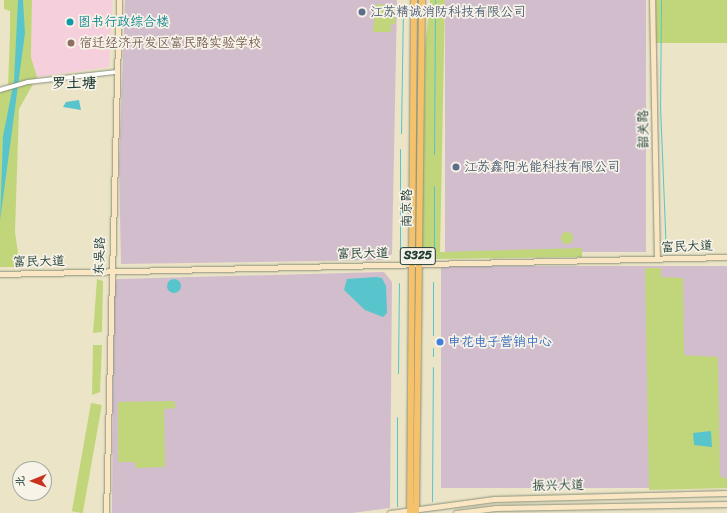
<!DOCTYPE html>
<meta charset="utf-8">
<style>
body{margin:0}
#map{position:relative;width:727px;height:513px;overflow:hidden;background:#ece4c6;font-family:Sriracha,"LXGW WenKai TC",sans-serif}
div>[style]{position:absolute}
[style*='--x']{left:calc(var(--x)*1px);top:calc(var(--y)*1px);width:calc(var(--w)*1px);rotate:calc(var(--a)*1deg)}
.built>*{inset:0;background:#f5cfdb}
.industrial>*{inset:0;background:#d1bdcc;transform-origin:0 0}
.green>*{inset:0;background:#c1d67a;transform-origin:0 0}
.round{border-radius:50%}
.water>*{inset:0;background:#57c5cb}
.stream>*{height:1px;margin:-0.5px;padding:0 0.5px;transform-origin:0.5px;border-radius:0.5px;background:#57c5cb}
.roads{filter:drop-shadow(0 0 1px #86907d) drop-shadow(0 0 1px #86907d)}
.street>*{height:3.5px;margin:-1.75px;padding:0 1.75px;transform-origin:1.75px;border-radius:1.75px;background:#fff}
.secondary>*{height:5px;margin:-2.5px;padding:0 2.5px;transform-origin:2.5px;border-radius:2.5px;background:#fbe6c4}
.primary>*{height:5.5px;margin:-2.75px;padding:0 2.75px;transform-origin:2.75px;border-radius:2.75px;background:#f5c16b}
.dots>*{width:11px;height:11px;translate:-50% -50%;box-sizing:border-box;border:2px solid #f7f3e8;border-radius:50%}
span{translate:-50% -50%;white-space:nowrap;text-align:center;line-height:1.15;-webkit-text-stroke:3.5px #f7f3e8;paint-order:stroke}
.shield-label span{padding:1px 3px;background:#f7f3e8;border:1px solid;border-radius:3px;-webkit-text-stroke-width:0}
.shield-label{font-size:12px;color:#1f3d34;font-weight:700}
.service-label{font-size:13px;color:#4e5e75}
.left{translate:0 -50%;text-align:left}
.culture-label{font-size:13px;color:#0d838f}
.education-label{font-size:13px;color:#785e54}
.street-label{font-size:13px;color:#1f3d34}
.shop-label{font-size:13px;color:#366cbe}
.quarter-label{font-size:15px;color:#1f3d34;font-weight:700}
.north{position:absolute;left:12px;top:461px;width:40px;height:40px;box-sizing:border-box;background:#f7f3e8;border:1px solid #a1aaa0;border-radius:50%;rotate:269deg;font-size:11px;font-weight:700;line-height:16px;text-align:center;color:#1f3d34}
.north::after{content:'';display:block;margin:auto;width:14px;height:18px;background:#c8321e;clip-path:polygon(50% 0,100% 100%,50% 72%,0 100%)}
</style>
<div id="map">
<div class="built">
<i style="clip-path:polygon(32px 0,113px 0,109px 67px,37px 77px,31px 57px)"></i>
</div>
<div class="industrial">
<i style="clip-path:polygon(125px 0,397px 0,392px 254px,383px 260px,121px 264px,119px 165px)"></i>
<i style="left:445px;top:0;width:201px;height:252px"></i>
<i style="left:727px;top:266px;width:222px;height:286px;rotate:90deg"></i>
<i style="clip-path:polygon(384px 272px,392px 282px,390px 508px,352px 513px,112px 513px,114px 284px,117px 279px)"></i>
</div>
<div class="green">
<i style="clip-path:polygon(4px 0,32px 0,31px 57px,37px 77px,19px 109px,15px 232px,20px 267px,0 267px,0 91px,8px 88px,10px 32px,10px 11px,4px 9px)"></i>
<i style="clip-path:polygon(430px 0,445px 0,440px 252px,582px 248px,582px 257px,433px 259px,422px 250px,425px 49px)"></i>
<i style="left:656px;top:0;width:71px;height:43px"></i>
<i style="clip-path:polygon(376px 4px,395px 6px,395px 24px,391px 24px,391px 32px,373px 32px)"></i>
<i class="round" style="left:561px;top:232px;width:12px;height:12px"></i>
<i style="clip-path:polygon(645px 268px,661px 268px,661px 277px,683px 278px,684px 355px,718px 357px,720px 476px,727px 479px,727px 488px,649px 490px)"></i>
<i style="clip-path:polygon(97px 279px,103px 281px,102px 332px,93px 333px)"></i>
<i style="clip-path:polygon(93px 345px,102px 345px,100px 392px,92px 395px)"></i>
<i style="clip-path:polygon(174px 401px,176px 408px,164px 409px,165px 467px,136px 468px,135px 462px,118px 462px,118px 402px)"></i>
<i style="left:91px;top:403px;width:11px;height:110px;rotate:10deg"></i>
</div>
<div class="water">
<i style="clip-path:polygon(18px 0,23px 0,25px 33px,0 221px,3px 136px,14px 81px)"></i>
<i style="clip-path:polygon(79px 100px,81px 110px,63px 107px,66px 102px)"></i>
<i style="clip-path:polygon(376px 277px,382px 278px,386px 286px,387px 313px,383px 317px,365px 310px,344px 290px,347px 279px)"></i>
<i class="round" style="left:167px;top:279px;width:14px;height:14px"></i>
<i style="clip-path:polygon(711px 431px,712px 447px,694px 445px,693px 433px)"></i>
</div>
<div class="stream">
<i style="--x:661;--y:0;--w:105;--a:90.5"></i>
<i style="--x:660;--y:105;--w:148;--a:87.7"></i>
<i style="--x:401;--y:133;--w:124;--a:-89.1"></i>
<i style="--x:434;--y:154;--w:154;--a:-89.6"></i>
<i style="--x:434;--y:248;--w:62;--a:-90"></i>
<i style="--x:400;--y:253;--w:104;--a:-90"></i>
<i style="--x:433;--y:335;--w:53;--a:-90"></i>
<i style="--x:433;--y:348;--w:8;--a:90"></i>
<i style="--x:398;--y:373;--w:90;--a:-89.4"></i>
<i style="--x:432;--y:501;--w:134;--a:-89.6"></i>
<i style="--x:397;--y:506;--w:89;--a:-90"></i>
</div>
<div class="roads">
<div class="street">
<i style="--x:0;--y:90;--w:29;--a:-16"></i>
<i style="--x:28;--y:82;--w:89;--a:-6.5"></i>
</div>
<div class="secondary">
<i style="--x:652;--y:0;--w:259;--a:88.9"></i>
<i style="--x:0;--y:274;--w:727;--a:-1.34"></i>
<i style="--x:106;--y:513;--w:513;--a:-88.55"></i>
<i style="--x:390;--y:513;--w:105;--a:-7.7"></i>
<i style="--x:494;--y:499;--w:233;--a:-1.5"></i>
<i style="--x:456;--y:513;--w:40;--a:-7.1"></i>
<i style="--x:496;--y:508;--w:231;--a:-1"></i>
</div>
<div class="primary">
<i style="--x:410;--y:513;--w:513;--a:-89.55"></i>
<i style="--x:416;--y:513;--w:513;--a:-89.33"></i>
</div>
</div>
<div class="dots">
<i style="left:362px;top:12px;background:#5c6f8a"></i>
<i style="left:70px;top:22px;background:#0f9aa8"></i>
<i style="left:71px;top:43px;background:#8d6e63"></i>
<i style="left:456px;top:167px;background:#5c6f8a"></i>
<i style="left:440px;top:342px;background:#3f7fe0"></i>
</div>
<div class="shield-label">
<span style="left:418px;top:256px">S325</span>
</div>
<div class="service-label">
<span class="left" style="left:370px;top:12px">江苏精诚消防科技有限公司</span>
<span class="left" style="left:464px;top:167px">江苏鑫阳光能科技有限公司</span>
</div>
<div class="culture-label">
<span class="left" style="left:78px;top:22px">图书行政综合楼</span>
</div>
<div class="education-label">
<span class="left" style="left:79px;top:43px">宿迁经济开发区富民路实验学校</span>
</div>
<div class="street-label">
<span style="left:644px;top:129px;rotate:-91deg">韶关路</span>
<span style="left:407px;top:208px;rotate:-90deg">南京路</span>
<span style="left:687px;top:247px;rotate:-2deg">富民大道</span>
<span style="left:363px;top:254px;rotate:-1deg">富民大道</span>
<span style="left:100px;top:256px;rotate:-88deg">东吴路</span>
<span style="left:39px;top:262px;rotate:-1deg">富民大道</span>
<span style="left:558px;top:486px;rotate:-1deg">振兴大道</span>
</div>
<div class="shop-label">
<span class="left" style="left:448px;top:342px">申花电子营销中心</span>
</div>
<div class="quarter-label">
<span style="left:74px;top:84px">罗土塘</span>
</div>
<div class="north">北</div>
</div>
